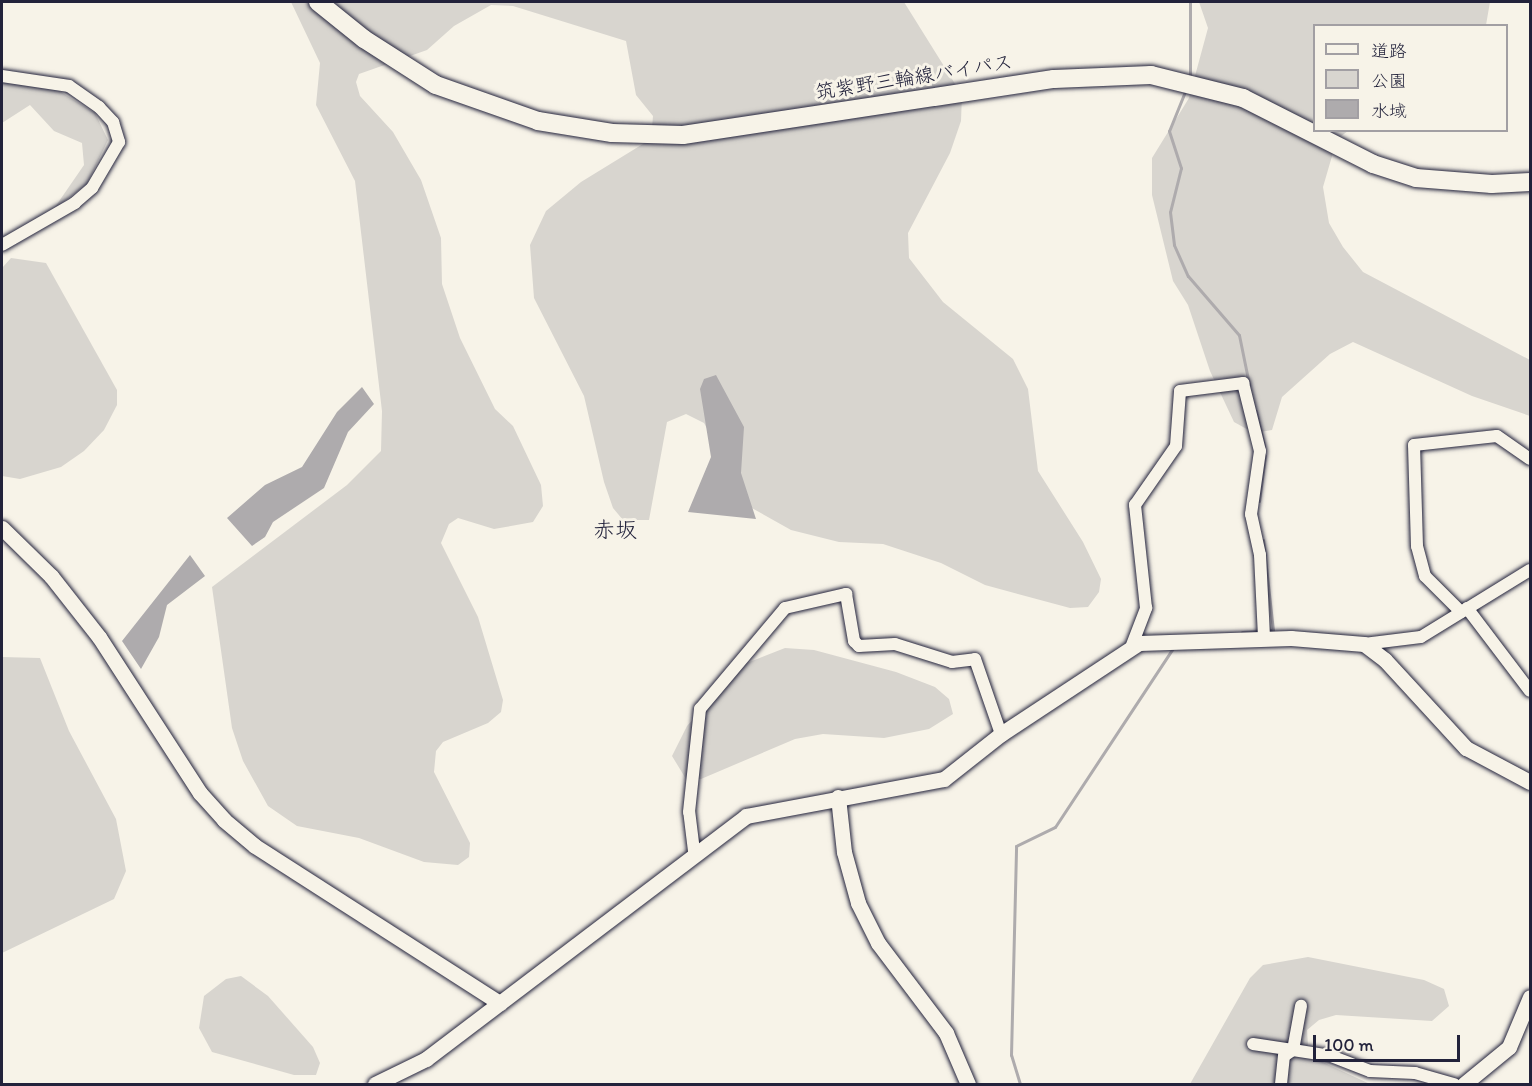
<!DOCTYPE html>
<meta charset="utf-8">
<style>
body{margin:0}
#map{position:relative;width:1532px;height:1086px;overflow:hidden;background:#f7f3e8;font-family:Itim,"Klee One",sans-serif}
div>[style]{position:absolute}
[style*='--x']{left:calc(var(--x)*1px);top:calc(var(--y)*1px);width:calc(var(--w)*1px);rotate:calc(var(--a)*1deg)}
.green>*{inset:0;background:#d8d5cf}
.water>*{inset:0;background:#aeabad}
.stream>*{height:3px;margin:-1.5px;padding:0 1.5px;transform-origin:1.5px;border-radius:1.5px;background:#aeabad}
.roads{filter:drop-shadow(0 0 2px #22223b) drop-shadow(0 0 2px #22223b)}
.minor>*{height:12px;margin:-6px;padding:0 6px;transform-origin:6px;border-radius:6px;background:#f7f3e8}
.tertiary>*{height:15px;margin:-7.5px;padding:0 7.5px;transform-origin:7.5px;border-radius:7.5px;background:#f7f3e8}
.primary>*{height:18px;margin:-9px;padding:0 9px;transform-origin:9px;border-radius:9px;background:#f7f3e8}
span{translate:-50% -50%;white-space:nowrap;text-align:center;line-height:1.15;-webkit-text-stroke:6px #f7f3e8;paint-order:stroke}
.street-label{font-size:20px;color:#22223b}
.quarter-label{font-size:22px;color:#22223b}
.frame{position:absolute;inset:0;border:3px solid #22223b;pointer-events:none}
.legend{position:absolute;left:1313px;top:24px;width:195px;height:108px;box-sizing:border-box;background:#f7f3e8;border:2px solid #a29fa3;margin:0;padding:8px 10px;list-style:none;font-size:18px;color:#22223b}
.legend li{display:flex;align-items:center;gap:12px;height:30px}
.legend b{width:30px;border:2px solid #a29fa3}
.scale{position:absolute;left:1313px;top:1035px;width:147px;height:27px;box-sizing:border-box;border:3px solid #22223b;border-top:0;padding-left:8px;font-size:18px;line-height:21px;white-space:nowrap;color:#22223b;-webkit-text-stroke:4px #f7f3e8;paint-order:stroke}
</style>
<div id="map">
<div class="green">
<i style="clip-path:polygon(291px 2px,904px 2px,962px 95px,961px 121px,950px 153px,908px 233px,909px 258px,943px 302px,1013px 359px,1028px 389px,1038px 471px,1083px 542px,1101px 579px,1099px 592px,1088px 607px,1070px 608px,985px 585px,941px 563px,883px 544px,839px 542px,791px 530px,750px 507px,704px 423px,686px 414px,667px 422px,649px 520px,623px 520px,613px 508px,604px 482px,584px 396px,534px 298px,530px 245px,546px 211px,581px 182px,651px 139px,653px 116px,636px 95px,626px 41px,513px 6px,491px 5px,454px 26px,427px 50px,359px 74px,356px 82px,360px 96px,393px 132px,421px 180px,441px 238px,442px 284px,460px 338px,495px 409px,513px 426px,541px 485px,543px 506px,533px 522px,494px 529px,458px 518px,449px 524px,441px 543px,478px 617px,503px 700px,501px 712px,488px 723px,443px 742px,436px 751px,434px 772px,470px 843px,469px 857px,458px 865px,424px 862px,359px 838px,297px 826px,268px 806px,243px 761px,232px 728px,212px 587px,347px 485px,381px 451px,382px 411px,355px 181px,316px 105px,320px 63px)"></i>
<i style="clip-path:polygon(1199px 2px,1490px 2px,1486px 25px,1314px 26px,1314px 130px,1348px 131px,1337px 139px,1323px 187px,1329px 223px,1343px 247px,1363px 272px,1530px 360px,1530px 416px,1472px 396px,1353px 342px,1330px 354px,1282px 397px,1272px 430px,1254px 433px,1234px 422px,1210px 371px,1188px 305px,1173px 281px,1152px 195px,1152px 158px,1189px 98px,1208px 28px)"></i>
<i style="clip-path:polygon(2px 81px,56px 89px,95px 113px,108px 140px,87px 184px,53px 210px,84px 165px,82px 143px,54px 131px,30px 105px,2px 123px)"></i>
<i style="clip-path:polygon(11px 258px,46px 263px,117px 390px,117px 405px,104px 430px,84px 451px,61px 467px,20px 479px,2px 476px,2px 268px)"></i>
<i style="clip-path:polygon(785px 648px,814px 650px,896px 672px,935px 687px,949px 699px,953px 714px,929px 729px,884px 738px,823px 734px,795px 739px,701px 779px,686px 779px,672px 756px,687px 726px,742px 665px)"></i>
<i style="clip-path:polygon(2px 657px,40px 658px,69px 731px,116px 819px,126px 871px,114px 899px,2px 953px)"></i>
<i style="clip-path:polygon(1308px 957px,1424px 980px,1444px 989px,1449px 1006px,1432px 1021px,1336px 1015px,1319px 1020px,1307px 1030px,1308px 1046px,1316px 1059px,1370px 1084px,1190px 1084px,1250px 978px,1263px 965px)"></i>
<i style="clip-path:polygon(241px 976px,268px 996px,313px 1047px,320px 1063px,316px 1075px,294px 1075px,212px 1052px,199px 1028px,204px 996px,226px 979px)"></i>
</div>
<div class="water">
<i style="clip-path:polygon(716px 375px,744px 427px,741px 473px,756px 519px,688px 512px,711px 457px,700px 389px,704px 379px)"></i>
<i style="clip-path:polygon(362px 387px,374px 404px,348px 432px,324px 488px,273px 522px,265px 537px,252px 546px,227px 518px,265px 485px,302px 467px,337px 412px)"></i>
<i style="clip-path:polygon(190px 555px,205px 576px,167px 605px,159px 637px,141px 669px,122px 641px)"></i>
</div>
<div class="stream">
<i style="--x:1190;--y:2;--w:75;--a:90"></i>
<i style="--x:1186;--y:89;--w:45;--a:112"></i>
<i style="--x:1169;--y:131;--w:39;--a:72"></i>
<i style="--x:1181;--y:168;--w:45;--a:104"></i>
<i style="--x:1170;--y:212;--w:33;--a:83"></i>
<i style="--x:1174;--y:245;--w:34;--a:66"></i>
<i style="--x:1188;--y:276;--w:78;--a:49.2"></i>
<i style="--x:1239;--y:335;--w:50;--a:78.5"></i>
<i style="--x:1256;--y:411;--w:35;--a:77"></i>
<i style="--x:1259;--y:501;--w:46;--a:-82.6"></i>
<i style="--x:1263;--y:540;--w:91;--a:83.7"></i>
<i style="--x:1273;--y:630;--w:7;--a:172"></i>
<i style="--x:1242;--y:632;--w:17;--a:-3"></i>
<i style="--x:1020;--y:1084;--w:30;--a:-107"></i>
<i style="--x:1011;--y:1055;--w:209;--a:-88.6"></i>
<i style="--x:1016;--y:846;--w:43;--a:-26"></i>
<i style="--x:1055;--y:827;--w:214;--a:-56.6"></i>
</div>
<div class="roads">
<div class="minor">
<i style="--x:2;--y:76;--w:68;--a:8.5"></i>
<i style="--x:69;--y:86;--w:37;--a:35"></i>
<i style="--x:99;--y:107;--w:21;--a:47"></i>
<i style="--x:113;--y:122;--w:21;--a:73"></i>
<i style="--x:119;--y:142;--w:53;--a:120.4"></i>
<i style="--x:92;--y:188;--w:23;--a:139"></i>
<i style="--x:75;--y:203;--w:84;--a:150.1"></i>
<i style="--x:1467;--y:608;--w:104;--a:52.8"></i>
<i style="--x:1461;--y:612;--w:51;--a:-135"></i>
<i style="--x:1425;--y:576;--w:31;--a:-105"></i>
<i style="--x:1417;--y:546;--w:101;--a:-91.7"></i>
<i style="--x:1414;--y:445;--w:83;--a:-6.2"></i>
<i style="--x:1497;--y:436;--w:40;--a:34.9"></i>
<i style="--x:1364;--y:644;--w:57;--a:-7"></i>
<i style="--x:1421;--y:637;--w:128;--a:-31.6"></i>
<i style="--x:1132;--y:645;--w:40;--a:-69"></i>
<i style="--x:1146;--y:608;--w:104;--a:-96.1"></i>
<i style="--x:1135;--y:505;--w:72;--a:-55.2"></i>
<i style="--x:1176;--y:446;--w:55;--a:-85.8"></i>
<i style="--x:1180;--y:391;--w:64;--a:-7.2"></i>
<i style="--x:1243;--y:383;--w:70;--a:76"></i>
<i style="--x:1260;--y:451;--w:64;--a:98.1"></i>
<i style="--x:1251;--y:514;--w:42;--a:77.6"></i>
<i style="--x:1260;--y:555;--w:83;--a:87.2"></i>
<i style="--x:694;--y:851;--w:39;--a:-97"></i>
<i style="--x:689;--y:812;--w:104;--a:-83.9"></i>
<i style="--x:700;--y:709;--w:132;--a:-49.9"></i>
<i style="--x:785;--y:608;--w:63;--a:-12.9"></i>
<i style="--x:846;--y:594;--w:48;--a:80.3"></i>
<i style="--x:854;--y:641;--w:7;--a:45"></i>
<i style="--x:859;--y:646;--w:36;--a:-3"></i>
<i style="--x:895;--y:644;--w:60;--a:17.5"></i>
<i style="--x:952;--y:662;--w:23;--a:-7"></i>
<i style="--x:975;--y:659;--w:79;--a:70.9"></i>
<i style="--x:1253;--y:1044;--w:40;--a:8.5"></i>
<i style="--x:1293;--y:1050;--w:45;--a:-79.7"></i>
<i style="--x:1281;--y:1084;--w:28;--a:-84"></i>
<i style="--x:1284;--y:1056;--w:11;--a:-34"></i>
<i style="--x:1293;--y:1050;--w:38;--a:9"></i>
<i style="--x:1331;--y:1056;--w:42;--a:21"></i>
<i style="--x:1370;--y:1071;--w:45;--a:2.5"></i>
<i style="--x:1415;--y:1073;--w:41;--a:15.8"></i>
</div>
<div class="tertiary">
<i style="--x:2;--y:528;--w:69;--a:44.4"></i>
<i style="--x:51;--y:576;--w:78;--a:51.8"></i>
<i style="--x:99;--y:637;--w:186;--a:57.1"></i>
<i style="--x:200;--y:793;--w:36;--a:48"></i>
<i style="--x:224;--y:820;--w:40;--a:40"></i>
<i style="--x:255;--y:846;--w:291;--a:32.7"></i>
<i style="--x:838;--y:797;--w:55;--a:83.8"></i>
<i style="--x:844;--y:852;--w:53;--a:74.6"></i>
<i style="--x:858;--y:903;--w:45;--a:63.4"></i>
<i style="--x:878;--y:943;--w:113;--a:52.9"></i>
<i style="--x:946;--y:1033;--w:56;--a:66.7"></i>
<i style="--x:375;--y:1084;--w:57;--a:-26.1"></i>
<i style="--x:426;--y:1059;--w:402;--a:-37.2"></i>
<i style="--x:746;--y:816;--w:201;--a:-10.6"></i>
<i style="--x:944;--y:779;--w:73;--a:-38.3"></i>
<i style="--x:1001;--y:734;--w:165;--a:-33.4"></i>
<i style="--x:1139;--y:643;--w:152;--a:-1.9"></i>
<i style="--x:1291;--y:638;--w:73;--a:4.7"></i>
<i style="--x:1364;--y:644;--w:26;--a:37"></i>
<i style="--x:1385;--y:660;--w:120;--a:47.4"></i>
<i style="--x:1466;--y:748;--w:72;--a:28"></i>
<i style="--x:1464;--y:1084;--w:58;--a:-39.4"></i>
<i style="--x:1509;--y:1047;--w:54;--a:-67.2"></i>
</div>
<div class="primary">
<i style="--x:318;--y:2;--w:59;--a:38.8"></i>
<i style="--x:364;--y:39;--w:85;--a:32.6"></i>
<i style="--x:436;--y:85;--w:108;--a:19.4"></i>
<i style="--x:538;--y:121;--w:75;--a:9.2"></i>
<i style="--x:612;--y:133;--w:71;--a:1.6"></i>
<i style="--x:683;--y:135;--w:375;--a:-8.6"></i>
<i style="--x:1054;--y:79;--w:97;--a:-2.4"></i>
<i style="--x:1151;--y:75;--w:95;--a:14"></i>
<i style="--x:1243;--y:98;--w:146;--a:26.9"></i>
<i style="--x:1373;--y:164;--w:45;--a:18"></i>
<i style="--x:1416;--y:178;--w:76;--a:4.5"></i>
<i style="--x:1492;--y:184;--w:38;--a:-3"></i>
</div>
</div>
<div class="street-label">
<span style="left:914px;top:77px;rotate:-9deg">筑紫野三輪線バイパス</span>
</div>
<div class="quarter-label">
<span style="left:615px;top:530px">赤坂</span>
</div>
<div class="frame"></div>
<ul class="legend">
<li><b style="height:8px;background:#f7f3e8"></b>道路</li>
<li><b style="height:16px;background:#d8d5cf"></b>公園</li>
<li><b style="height:16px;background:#aeabad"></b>水域</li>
</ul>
<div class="scale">100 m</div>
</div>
